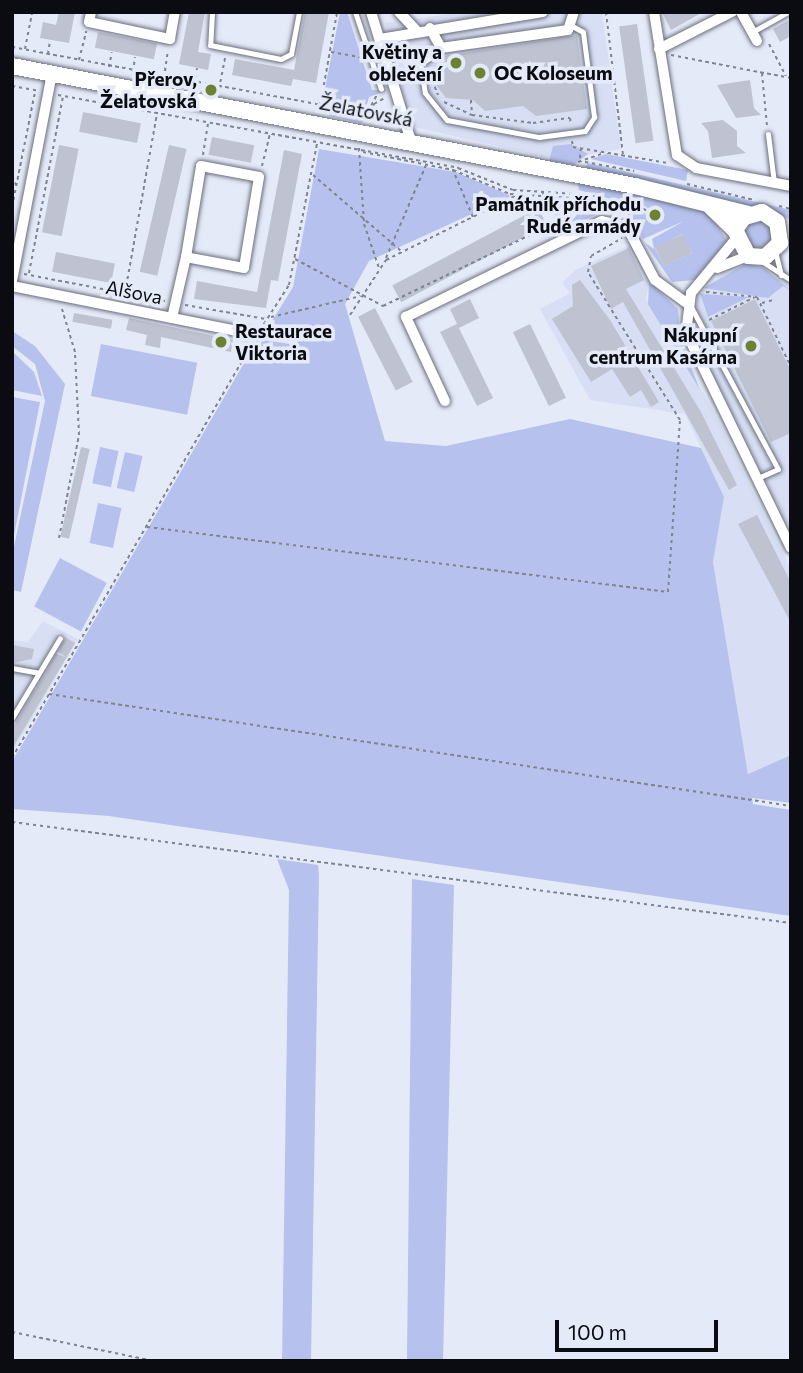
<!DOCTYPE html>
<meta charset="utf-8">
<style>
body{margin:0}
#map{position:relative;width:803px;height:1373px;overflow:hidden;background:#e5eaf9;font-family:Commissioner,sans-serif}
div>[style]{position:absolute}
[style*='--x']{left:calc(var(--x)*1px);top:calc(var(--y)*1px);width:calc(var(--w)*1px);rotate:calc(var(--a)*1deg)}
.built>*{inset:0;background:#d8dff4}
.green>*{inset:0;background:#b6c2ed;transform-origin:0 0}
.round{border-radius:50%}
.building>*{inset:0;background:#bec2d1;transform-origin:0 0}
.path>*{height:2px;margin-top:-1px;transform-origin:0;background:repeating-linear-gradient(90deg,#80848e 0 3.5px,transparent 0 7px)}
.roads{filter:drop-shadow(0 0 2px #6a6e7b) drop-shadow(0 0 2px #6a6e7b)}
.service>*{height:5px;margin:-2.5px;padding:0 2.5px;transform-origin:2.5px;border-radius:2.5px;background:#fff}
.minor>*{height:10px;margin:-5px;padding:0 5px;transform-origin:5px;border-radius:5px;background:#fff}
.secondary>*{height:16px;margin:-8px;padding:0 8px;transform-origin:8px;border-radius:8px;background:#fff}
.dots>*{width:19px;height:19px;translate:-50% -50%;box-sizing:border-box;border:4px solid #e5eaf9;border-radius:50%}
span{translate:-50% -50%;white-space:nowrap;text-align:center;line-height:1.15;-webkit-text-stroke:7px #e5eaf9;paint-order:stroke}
.poi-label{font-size:19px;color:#0a0c11;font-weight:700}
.right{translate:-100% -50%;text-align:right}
.left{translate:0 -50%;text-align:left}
.street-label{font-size:19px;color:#0a0c11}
.frame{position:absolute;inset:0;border:14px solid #0a0c11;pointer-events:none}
.scale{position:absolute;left:555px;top:1320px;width:163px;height:32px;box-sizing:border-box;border:4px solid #0a0c11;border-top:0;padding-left:9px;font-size:21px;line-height:24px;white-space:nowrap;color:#0a0c11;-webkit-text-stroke:5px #e5eaf9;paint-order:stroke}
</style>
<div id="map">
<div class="built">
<i style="clip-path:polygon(462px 12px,602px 12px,621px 149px,557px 160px,411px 126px,385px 23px)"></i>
<i style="clip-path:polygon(630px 245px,649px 284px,646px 299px,715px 413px,791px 570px,791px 755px,748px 774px,713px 562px,724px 497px,685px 414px,590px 400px,540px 309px,570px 293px,562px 283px,575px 270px)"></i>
<i style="clip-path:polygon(752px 263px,791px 287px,791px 531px,692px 337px,698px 294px,721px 275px)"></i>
<i style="clip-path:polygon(43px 621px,78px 639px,12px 754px,12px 640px,28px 642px)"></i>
</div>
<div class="green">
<i style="clip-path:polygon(340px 12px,347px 12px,372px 90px,388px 90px,369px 97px,362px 123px,329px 116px,331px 106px,322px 104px)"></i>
<i style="clip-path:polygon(571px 144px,588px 154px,574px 165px,549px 161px,553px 146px)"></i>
<i style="clip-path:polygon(319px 149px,456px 172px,511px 196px,369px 261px,345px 304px,385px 441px,446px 446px,570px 419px,701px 448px,724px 497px,713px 562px,748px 774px,791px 755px,791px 803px,752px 798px,753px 804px,791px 810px,791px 916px,109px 816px,12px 809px,12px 762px,258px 339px,296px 345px,272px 321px,293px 287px)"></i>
<i style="clip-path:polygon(606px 154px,688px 170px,686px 181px,591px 159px)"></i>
<i style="clip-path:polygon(589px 163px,791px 210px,791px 220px,764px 206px,740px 207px,584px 167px)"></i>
<i style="clip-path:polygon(evenodd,578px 183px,676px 201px,710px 213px,727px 241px,695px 280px,672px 282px,645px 243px,654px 249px,652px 239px,684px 221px,643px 239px,625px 205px,629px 200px,650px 218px,653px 212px,628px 194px,621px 202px,579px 190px,578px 183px,682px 234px,692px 253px,664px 266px,655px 248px,682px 234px)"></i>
<i style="clip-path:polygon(545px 196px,602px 202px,604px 211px,562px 230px)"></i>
<i class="round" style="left:744px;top:221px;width:28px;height:28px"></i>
<i style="clip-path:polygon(747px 263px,764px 268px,791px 291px,783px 286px,768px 298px,704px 288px)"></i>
<i style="clip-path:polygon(649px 281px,678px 309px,680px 338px,700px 390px,648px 304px)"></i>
<i style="clip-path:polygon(700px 293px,703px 294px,749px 297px,708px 317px)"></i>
<i style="clip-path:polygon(12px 331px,35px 346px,65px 384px,21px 592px,12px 590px,12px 556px,45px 401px,35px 364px,12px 346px)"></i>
<i style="left:101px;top:344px;width:98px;height:53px;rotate:11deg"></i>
<i style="clip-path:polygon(12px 351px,34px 372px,42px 396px,12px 390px)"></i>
<i style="clip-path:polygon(12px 397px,40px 402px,12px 546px)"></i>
<i style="left:100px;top:447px;width:19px;height:37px;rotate:12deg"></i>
<i style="left:125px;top:452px;width:18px;height:37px;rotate:13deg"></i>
<i style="left:98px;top:503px;width:24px;height:41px;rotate:12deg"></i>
<i style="left:60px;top:558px;width:53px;height:55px;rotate:28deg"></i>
<i style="clip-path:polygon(277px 859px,318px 865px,319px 875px,311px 1361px,282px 1361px,289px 890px)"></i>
<i style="clip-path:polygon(412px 879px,454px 885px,443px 1361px,407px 1361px)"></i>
</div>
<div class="building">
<i style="clip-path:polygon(59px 12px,75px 12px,69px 43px,40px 38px,43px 22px,56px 25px)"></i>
<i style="clip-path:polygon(189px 12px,205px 12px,198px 52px,211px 54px,208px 70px,179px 64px)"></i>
<i style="clip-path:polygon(305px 12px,329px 12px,316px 83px,293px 79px,291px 86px,232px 75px,235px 59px,294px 70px)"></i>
<i style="clip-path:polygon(662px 12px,703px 12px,671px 30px)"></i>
<i style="clip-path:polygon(791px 19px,791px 36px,780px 42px,773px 29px)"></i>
<i style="left:637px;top:24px;width:118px;height:18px;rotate:82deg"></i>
<i style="left:98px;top:32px;width:60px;height:16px;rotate:11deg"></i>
<i style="clip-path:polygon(577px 35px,587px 109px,536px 116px,523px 106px,485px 111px,473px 100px,446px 98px,436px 85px,435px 66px,444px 56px)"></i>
<i style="clip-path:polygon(750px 80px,754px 108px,761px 115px,736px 118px,717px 85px)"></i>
<i style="left:83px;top:112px;width:59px;height:20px;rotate:11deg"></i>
<i style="clip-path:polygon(723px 120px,737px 131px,737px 146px,746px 153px,712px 158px,708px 131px,701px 123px)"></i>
<i style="left:212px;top:137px;width:43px;height:18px;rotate:11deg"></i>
<i style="left:59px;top:145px;width:20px;height:89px;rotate:11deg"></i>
<i style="left:169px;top:145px;width:18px;height:130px;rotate:13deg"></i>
<i style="clip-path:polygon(284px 150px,302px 154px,278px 281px,271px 280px,266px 308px,194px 299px,197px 281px,257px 292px)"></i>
<i style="left:538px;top:208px;width:19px;height:165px;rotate:62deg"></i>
<i style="left:683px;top:234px;width:21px;height:31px;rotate:65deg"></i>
<i style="clip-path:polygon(629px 248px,644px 280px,626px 289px,701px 412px,737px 485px,729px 490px,623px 302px,611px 309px,591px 266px)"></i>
<i style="left:56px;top:252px;width:60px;height:20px;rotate:11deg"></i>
<i style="clip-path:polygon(580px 280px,610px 320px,659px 402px,651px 407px,641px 390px,630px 397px,612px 369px,591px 382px,552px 319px,573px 306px,572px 285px)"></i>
<i style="clip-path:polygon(470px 299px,479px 318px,459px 328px,493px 398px,477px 406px,440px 332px,457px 324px,450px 309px)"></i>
<i style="clip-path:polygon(755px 299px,791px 371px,791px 433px,771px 442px,711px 321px)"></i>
<i style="left:375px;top:308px;width:83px;height:19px;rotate:63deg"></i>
<i style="left:74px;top:313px;width:39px;height:9px;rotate:10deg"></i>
<i style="clip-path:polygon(129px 318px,233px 340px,231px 352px,161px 337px,160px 348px,145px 345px,147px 335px,126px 330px)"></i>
<i style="left:530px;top:324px;width:82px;height:19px;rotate:64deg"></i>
<i style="left:81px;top:447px;width:9px;height:92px;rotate:13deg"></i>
<i style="clip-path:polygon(757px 515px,791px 583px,791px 623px,738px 524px)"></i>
<i style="clip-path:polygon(65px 637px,75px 643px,12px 749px,12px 729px,45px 674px,56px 654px,66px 657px,58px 652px)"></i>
<i style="clip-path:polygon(12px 645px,34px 649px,32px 659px,12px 663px)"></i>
</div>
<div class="path">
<i style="--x:606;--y:12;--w:143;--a:83.2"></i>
<i style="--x:769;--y:44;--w:36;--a:62"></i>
<i style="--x:12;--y:47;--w:357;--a:10.6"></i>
<i style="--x:25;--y:49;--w:38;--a:-79"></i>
<i style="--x:331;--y:52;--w:29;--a:10"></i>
<i style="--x:48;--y:54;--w:13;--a:-81"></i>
<i style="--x:671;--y:55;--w:122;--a:10.9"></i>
<i style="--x:79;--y:60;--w:30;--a:-76"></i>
<i style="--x:109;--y:67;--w:15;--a:-79"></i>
<i style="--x:133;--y:72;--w:15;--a:-82"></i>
<i style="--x:762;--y:73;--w:53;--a:84.6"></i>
<i style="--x:164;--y:78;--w:28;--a:-82"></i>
<i style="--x:432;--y:80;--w:16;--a:68"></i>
<i style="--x:432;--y:80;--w:7;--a:-16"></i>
<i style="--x:194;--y:84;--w:16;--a:-79"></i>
<i style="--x:12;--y:86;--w:27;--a:10"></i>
<i style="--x:219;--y:89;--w:33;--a:-79"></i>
<i style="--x:58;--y:95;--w:407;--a:10.3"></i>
<i style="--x:458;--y:168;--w:59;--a:21.8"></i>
<i style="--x:513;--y:190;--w:79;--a:3.6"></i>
<i style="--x:592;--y:195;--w:28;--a:18"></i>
<i style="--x:619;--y:204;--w:18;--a:49"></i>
<i style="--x:471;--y:100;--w:13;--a:86"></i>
<i style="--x:444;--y:102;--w:31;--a:25"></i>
<i style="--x:472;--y:115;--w:62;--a:7.5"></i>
<i style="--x:533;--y:123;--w:37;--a:-8"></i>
<i style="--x:570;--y:118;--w:7;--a:82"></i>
<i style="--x:320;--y:106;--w:96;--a:-79.7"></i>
<i style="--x:365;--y:118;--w:25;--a:-63"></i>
<i style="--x:369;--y:119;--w:16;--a:-72"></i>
<i style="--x:374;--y:104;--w:13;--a:-29"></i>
<i style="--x:572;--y:141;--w:6;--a:81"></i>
<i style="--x:573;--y:147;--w:96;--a:9.6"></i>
<i style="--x:359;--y:148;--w:76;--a:86.2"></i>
<i style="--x:364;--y:224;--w:46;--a:71.2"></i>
<i style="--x:363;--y:152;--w:92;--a:11.3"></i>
<i style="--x:203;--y:155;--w:33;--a:-81"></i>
<i style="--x:580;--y:158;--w:11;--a:-85"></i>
<i style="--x:578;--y:162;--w:28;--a:-19"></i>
<i style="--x:585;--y:162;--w:50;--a:10.4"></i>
<i style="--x:262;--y:166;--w:32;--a:-76"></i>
<i style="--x:313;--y:175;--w:116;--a:40.8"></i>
<i style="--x:12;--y:176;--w:10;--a:66"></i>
<i style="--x:687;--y:184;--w:69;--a:13.4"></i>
<i style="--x:542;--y:191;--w:43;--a:64"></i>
<i style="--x:632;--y:200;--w:25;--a:37"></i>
<i style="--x:779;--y:206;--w:12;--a:14"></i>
<i style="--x:12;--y:207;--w:117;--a:-78.7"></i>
<i style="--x:473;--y:217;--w:51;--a:-113.1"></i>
<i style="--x:453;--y:170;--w:62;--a:22.8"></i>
<i style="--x:510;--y:194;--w:93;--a:3.7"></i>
<i style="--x:603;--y:200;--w:11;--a:75"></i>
<i style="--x:386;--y:258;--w:101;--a:-66.7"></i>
<i style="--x:295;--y:259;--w:100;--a:28.1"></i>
<i style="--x:383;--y:306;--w:193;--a:-25.8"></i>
<i style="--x:29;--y:273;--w:180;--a:-79.1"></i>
<i style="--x:24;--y:274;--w:145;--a:10.8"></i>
<i style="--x:706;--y:292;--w:51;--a:5.6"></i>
<i style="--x:757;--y:297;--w:78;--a:64.1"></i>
<i style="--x:125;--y:293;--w:183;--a:-79.9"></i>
<i style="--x:762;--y:303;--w:11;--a:-15"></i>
<i style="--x:185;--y:305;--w:82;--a:9.8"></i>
<i style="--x:350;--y:315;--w:66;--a:-56.8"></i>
<i style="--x:386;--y:260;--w:146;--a:-26.4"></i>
<i style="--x:271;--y:317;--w:92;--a:-13.1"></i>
<i style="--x:709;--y:320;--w:51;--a:-26.6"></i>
<i style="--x:260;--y:330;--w:54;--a:-57.2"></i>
<i style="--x:289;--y:285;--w:144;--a:-78.8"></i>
<i style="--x:147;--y:527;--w:525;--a:7.11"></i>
<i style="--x:668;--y:592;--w:172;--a:-86"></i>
<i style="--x:680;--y:420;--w:174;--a:-121.9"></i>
<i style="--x:588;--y:272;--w:16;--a:-79"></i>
<i style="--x:591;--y:256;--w:36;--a:-30"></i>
<i style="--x:59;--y:538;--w:105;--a:-79"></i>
<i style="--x:79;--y:435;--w:83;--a:-92.8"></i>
<i style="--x:75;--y:352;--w:45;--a:-106.8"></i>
<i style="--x:49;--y:694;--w:750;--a:8.58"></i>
<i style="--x:12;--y:758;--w:479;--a:-59.9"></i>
<i style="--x:12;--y:822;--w:786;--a:7.39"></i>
<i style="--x:12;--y:1332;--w:145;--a:11.5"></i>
</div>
<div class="roads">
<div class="service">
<i style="--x:212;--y:12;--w:33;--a:93"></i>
<i style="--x:210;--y:45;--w:72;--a:11.2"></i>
<i style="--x:281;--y:59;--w:11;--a:-27"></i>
<i style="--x:291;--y:54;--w:43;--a:-79.2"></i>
<i style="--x:355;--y:12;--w:81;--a:71.3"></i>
<i style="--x:752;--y:32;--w:41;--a:-29.1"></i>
<i style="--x:420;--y:62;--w:31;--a:81"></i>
<i style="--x:425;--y:93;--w:35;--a:51"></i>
<i style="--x:447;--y:120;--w:94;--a:10.5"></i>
<i style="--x:539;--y:137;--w:46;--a:-7.4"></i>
<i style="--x:585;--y:131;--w:17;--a:-57"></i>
<i style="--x:594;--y:117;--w:86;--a:-97.4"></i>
<i style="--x:583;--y:32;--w:13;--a:-151"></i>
<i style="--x:768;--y:134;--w:49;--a:83"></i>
<i style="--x:775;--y:251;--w:25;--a:76"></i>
<i style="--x:763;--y:262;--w:33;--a:33"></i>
<i style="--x:690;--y:305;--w:186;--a:61.8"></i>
<i style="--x:778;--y:469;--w:24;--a:156"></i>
<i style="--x:12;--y:668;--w:27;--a:10"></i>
<i style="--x:12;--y:718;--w:93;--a:-59"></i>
</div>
<div class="minor">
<i style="--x:91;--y:12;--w:10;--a:101"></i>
<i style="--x:89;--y:22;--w:83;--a:11.9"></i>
<i style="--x:170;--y:39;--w:27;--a:-80"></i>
<i style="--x:371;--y:12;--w:135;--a:72.8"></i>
<i style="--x:399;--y:12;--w:25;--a:47"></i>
<i style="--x:654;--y:12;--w:145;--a:80.9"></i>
<i style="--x:677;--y:155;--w:23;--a:34"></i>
<i style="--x:696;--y:168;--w:97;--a:10.7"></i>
<i style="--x:741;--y:12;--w:33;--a:61"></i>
<i style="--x:430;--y:28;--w:23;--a:61"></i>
<i style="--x:441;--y:48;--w:128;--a:-8.1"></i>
<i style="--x:568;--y:30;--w:19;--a:-72"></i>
<i style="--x:380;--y:39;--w:165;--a:-9.4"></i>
<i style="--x:659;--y:49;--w:82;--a:-26.9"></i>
<i style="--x:420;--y:62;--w:25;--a:-34"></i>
<i style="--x:201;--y:166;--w:59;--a:10.7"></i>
<i style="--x:259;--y:177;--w:92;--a:99.4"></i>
<i style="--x:244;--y:268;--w:59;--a:-169.3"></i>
<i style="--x:186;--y:257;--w:92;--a:-80.6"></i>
<i style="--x:735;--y:240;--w:69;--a:129.7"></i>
<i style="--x:691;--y:293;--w:39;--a:97"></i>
<i style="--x:686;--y:332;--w:240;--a:64.1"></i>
<i style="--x:717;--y:268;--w:33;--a:-21"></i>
<i style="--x:12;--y:281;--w:211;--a:-79.1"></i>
<i style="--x:12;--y:286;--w:241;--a:11.3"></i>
<i style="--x:172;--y:318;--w:63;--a:-77.1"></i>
<i style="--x:445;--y:401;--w:93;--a:-114.9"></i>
<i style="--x:406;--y:317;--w:218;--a:-26.1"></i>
<i style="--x:602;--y:221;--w:26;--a:13"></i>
<i style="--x:627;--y:227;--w:60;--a:62.2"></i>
<i style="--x:655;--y:280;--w:39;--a:36"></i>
</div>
<div class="secondary">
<i style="--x:12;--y:66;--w:634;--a:10.9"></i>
<i style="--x:635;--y:186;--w:116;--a:13.9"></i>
<i style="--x:711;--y:207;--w:33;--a:44"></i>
<i style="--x:735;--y:230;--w:29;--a:63"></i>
<i style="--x:748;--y:256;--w:17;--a:3"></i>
<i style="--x:765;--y:257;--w:21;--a:-43"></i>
<i style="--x:780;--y:243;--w:21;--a:-98"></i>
<i style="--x:777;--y:222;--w:18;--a:-146"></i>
<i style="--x:762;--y:212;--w:19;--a:164"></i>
<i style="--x:744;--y:217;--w:16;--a:125"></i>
</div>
</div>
<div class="dots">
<i style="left:456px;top:63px;background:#6c8133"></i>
<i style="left:480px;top:73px;background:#6c8133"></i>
<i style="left:211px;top:90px;background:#6c8133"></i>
<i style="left:655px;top:215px;background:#6c8133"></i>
<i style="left:221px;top:342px;background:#6c8133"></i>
<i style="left:751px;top:346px;background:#6c8133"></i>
</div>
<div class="poi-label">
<span class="right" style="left:442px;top:63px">Květiny a<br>oblečení</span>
<span class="left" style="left:494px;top:73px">OC Koloseum</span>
<span class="right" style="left:197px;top:90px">Přerov,<br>Želatovská</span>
<span class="right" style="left:641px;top:215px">Památník příchodu<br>Rudé armády</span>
<span class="left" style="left:235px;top:342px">Restaurace<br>Viktoria</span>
<span class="right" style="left:737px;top:346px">Nákupní<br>centrum Kasárna</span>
</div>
<div class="street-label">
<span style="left:366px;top:111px;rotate:11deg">Želatovská</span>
<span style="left:134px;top:292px;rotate:11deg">Alšova</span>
</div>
<div class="frame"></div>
<div class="scale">100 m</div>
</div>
